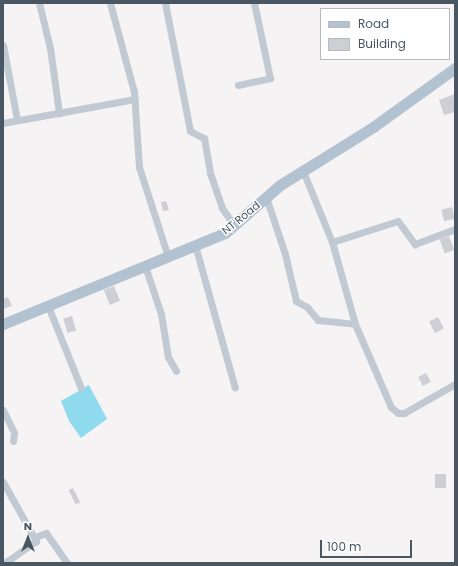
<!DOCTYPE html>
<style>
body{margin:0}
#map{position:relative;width:458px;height:566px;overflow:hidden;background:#f5f3f3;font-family:Poppins,sans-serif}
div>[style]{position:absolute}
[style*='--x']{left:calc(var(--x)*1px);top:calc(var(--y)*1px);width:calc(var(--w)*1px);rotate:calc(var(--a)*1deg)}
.water>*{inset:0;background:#90daee}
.building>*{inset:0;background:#cdcfd5;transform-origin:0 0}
.minor>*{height:7px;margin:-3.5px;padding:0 3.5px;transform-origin:3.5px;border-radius:3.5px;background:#c1cad2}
.primary>*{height:11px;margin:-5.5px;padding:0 5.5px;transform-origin:5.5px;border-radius:5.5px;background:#b3c2d1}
span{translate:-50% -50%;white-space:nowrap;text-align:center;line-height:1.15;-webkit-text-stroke:3px #fff;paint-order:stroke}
.street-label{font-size:11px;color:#4a5661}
.frame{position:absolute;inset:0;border:4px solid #4a5661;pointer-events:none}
.legend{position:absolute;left:320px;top:8px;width:130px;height:52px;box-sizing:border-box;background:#fff;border:1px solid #b7bbc0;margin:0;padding:5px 7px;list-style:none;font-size:12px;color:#4a5661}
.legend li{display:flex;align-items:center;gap:8px;height:20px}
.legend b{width:20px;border:1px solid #b7bbc0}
.north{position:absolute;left:8px;top:518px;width:40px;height:40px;-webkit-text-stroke:3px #fff;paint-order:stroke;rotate:0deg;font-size:11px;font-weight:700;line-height:16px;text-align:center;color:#4a5661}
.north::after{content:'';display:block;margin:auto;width:14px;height:18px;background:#4a5661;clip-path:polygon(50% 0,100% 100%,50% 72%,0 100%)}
.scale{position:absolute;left:320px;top:540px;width:92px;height:18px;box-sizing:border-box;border:2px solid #4a5661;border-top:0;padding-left:5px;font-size:12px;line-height:14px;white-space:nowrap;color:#4a5661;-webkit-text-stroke:3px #fff;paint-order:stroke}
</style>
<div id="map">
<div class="water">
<i style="clip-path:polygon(89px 385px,107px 419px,81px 438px,69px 421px,61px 401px)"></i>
</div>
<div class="building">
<i style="clip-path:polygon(455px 94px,455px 112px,444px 115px,439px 100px)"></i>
<i style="clip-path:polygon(166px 201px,169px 210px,163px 211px,161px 202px)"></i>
<i style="left:452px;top:207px;width:12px;height:11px;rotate:76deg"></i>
<i style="left:449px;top:236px;width:15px;height:10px;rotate:70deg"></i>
<i style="left:114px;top:286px;width:16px;height:11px;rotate:68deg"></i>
<i style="clip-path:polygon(8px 297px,12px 306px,3px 309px,3px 299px)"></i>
<i style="left:72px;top:316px;width:15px;height:9px;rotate:74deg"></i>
<i style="left:438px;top:317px;width:13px;height:10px;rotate:63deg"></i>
<i style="left:426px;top:373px;width:10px;height:9px;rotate:61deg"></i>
<i style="left:435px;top:474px;width:11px;height:14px"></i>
<i style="left:73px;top:488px;width:16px;height:5px;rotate:63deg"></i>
</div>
<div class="minor">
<i style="--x:39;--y:3;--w:46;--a:76.3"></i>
<i style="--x:50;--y:48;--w:66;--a:82.1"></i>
<i style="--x:110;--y:3;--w:92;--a:74.9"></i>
<i style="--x:134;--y:92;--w:75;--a:86.2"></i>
<i style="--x:139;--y:167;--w:95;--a:72.1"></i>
<i style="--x:165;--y:3;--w:130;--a:78.9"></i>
<i style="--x:190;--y:131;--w:16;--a:27"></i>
<i style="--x:204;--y:138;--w:36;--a:80"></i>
<i style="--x:210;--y:173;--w:37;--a:71"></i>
<i style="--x:222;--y:208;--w:21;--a:55"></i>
<i style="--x:3;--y:45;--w:76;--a:79.4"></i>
<i style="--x:238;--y:85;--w:33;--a:-12"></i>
<i style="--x:270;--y:78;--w:77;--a:-102"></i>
<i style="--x:3;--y:123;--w:134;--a:-10.3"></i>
<i style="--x:303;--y:171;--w:77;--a:67.8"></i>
<i style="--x:332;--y:242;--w:69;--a:-17.7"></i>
<i style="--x:398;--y:221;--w:29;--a:54"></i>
<i style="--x:415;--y:244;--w:43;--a:-20.6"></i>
<i style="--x:266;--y:197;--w:60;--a:71.6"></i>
<i style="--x:285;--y:254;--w:48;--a:76.8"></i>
<i style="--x:296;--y:301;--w:13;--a:29"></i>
<i style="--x:307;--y:307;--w:17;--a:50"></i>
<i style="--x:318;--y:320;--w:37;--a:6"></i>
<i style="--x:355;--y:324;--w:90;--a:66.6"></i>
<i style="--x:391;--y:407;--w:9;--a:41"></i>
<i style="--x:398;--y:413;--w:6;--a:0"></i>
<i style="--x:404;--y:413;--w:59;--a:-29.6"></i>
<i style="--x:332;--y:242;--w:85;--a:74.3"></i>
<i style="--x:195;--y:245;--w:148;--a:74.4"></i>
<i style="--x:145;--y:266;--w:51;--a:71.6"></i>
<i style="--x:161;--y:314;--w:44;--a:80.8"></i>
<i style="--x:168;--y:357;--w:16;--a:60"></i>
<i style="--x:48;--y:306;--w:88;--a:68.1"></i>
<i style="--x:3;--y:410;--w:25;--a:64"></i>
<i style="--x:14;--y:433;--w:8;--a:97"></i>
<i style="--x:3;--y:482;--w:68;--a:60.8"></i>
<i style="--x:36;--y:541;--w:35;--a:145"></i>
<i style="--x:7;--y:561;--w:3;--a:45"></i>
<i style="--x:35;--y:537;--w:12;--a:-20"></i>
<i style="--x:46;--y:533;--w:37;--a:55"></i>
</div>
<div class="primary">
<i style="--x:3;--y:324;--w:240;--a:-22.3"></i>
<i style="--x:225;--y:233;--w:73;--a:-41.1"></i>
<i style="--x:280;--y:185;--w:110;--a:-31.9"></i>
<i style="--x:373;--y:127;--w:101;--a:-35.7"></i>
</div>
<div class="street-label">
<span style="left:241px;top:218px;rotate:-39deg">NT Road</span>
</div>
<div class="frame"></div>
<ul class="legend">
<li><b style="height:5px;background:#b3c2d1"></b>Road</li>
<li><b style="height:11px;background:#cdcfd5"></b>Building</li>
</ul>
<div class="north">N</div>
<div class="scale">100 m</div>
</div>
